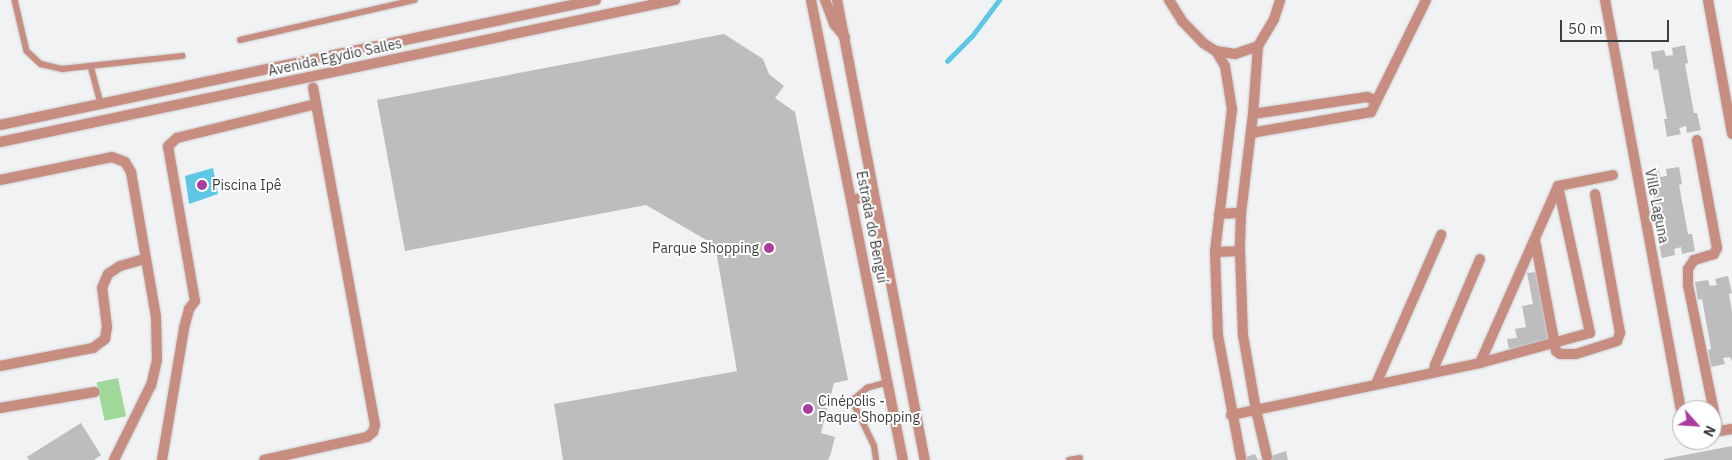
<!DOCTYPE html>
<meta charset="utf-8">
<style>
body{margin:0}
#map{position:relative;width:1732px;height:460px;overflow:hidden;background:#f0f2f3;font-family:"IBM Plex Sans",sans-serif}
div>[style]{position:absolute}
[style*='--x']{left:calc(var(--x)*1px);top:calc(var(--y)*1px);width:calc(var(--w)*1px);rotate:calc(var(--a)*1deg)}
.green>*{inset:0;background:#9fd899;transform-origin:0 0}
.water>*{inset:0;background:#5ec7e6}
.stream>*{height:4.5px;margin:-2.25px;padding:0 2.25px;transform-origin:2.25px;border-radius:2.25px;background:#5ec7e6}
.building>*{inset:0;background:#bdbdbf}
.roads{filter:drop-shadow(0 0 1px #cccecf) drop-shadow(0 0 1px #cccecf)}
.service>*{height:5.5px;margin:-2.75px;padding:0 2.75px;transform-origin:2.75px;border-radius:2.75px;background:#c88d81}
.minor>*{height:10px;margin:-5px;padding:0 5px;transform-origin:5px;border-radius:5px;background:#c88d81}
.tertiary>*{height:10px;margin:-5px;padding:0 5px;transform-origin:5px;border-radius:5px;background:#c88d81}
.dots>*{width:14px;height:14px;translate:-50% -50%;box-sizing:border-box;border:2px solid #feffff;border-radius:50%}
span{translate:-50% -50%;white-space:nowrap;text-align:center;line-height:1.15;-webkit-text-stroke:4px #feffff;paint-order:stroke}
.street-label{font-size:14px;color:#3c3c3d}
.poi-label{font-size:14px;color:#3c3c3d}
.left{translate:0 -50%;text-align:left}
.right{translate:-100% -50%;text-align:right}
.north{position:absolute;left:1672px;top:400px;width:50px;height:50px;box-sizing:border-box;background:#feffff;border:1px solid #b0b1b1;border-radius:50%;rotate:116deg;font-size:14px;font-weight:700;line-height:20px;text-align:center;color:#3c3c3d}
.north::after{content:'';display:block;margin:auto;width:18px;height:22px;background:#aa3e9e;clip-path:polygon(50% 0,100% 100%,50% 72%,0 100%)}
.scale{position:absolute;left:1560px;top:20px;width:109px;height:22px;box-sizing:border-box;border:2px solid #3c3c3d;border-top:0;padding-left:6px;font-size:15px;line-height:18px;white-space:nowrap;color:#3c3c3d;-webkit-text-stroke:4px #feffff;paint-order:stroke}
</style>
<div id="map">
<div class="green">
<i style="left:118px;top:378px;width:39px;height:22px;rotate:78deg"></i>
</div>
<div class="water">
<i style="clip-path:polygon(213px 168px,218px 194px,189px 204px,185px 176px)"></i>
</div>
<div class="stream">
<i style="--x:947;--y:61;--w:35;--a:-45"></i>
<i style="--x:972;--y:36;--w:45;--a:-53.1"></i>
</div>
<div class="building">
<i style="clip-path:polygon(724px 34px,763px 59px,769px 74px,784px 86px,775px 98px,795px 112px,848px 380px,834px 383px,821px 433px,835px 437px,831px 453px,828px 460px,563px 460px,554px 404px,737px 371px,715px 245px,646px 205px,405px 251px,377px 100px)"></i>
<i style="clip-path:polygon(1685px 45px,1688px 63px,1685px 64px,1694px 113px,1697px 113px,1701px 130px,1687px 133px,1686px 126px,1679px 128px,1681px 134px,1667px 137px,1664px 119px,1667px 119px,1658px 69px,1654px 70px,1651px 52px,1664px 50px,1666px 56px,1673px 55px,1672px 48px)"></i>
<i style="clip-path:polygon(1679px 167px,1682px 184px,1679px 185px,1688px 234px,1692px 234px,1695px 251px,1682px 254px,1681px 247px,1674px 249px,1675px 255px,1662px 258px,1658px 240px,1661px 239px,1652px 190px,1649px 191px,1646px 173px,1659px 171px,1660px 177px,1667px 176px,1666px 169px)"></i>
<i style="clip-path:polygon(1536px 272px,1549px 341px,1509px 349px,1507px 339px,1517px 338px,1515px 329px,1526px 327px,1522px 306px,1533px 304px,1527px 273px)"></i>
<i style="clip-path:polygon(1728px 276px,1732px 293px,1729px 294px,1732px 312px,1732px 361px,1730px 357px,1723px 358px,1725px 364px,1711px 367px,1708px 350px,1711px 349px,1702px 299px,1698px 300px,1695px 282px,1708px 280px,1710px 286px,1717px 285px,1715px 279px)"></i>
<i style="clip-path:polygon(81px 423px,101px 455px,94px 460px,29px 460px,27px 457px)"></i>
<i style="clip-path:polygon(1732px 446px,1732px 460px,1664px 460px,1664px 459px)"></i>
<i style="clip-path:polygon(1286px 451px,1288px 460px,1259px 460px)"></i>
<i style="clip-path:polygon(1255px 454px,1258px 460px,1237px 460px)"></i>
</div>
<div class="roads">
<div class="service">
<i style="--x:15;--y:0;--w:52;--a:76.8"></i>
<i style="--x:27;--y:51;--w:19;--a:43"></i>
<i style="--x:41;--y:64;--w:22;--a:13"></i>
<i style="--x:62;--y:69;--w:121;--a:-6.2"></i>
<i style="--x:240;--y:40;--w:179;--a:-12.9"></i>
<i style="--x:91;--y:66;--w:39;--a:75"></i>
<i style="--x:876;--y:460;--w:14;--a:-98"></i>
<i style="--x:874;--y:446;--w:43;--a:-116"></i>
<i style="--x:855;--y:407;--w:8;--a:-97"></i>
<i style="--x:854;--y:399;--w:17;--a:-40"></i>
<i style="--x:867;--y:388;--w:22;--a:-16"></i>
<i style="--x:1069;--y:460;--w:11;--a:-10"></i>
</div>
<div class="minor">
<i style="--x:1169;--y:0;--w:25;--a:58"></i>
<i style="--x:1182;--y:21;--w:30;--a:46"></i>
<i style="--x:1203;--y:43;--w:15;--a:32"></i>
<i style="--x:1216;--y:51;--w:19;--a:9"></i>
<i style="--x:1235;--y:54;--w:24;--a:-19"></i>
<i style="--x:1258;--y:46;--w:31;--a:-59"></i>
<i style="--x:1274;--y:19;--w:20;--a:-72"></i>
<i style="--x:1605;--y:0;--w:424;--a:79.5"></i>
<i style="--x:1708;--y:0;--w:136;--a:79.8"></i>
<i style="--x:1258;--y:46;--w:68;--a:94.2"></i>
<i style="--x:1253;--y:114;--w:100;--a:96.9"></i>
<i style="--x:1241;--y:213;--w:38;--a:92"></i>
<i style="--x:1240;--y:251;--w:84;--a:88"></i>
<i style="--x:1243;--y:335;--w:76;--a:80.2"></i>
<i style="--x:1256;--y:410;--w:48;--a:76.8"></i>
<i style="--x:1216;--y:51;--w:17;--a:59"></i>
<i style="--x:1225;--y:66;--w:44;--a:80.8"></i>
<i style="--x:1232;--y:109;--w:144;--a:96.8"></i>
<i style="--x:1215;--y:252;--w:84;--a:88"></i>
<i style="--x:1218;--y:336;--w:124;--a:79.3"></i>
<i style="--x:1253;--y:114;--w:115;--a:-8.5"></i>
<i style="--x:1367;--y:97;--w:9;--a:21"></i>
<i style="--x:1251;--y:133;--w:122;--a:-9.9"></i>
<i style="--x:1371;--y:112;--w:125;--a:-63.8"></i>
<i style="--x:1697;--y:140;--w:110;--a:79.5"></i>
<i style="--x:1717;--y:248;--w:7;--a:117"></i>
<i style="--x:1714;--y:254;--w:21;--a:163"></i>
<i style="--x:1694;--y:260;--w:11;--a:124"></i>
<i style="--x:1688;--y:269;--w:16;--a:90"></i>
<i style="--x:1688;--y:285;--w:149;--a:78.4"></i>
<i style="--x:0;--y:180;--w:114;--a:-11.6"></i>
<i style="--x:112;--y:157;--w:14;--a:21"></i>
<i style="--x:125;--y:162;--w:12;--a:59"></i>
<i style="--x:131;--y:172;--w:147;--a:80.2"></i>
<i style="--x:156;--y:317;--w:43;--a:88.7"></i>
<i style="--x:157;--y:360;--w:26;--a:103"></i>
<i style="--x:151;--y:385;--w:84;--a:116.3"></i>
<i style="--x:1558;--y:186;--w:56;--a:-11.3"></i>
<i style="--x:1219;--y:214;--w:22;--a:-3"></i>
<i style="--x:1535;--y:240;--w:113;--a:79.3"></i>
<i style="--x:1556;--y:351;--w:5;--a:37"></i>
<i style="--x:1560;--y:354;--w:16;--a:0"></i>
<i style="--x:1576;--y:354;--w:43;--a:-17.6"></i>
<i style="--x:1617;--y:341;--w:9;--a:-69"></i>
<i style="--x:1620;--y:333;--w:141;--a:-100.2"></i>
<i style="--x:1215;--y:252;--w:25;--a:-2"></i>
<i style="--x:1480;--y:363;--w:114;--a:-15.3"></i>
<i style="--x:1590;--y:333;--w:150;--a:-102.3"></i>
<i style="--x:0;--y:366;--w:95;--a:-11"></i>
<i style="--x:93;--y:348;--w:15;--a:-37"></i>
<i style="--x:105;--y:339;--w:12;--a:-81"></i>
<i style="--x:107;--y:327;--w:39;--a:-97"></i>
<i style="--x:102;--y:288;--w:15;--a:-67"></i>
<i style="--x:108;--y:274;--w:14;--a:-34"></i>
<i style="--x:120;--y:266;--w:26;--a:-16"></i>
<i style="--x:1434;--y:372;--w:7;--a:-82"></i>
<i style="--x:1435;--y:365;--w:115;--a:-67"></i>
<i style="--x:1376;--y:384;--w:163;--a:-66.4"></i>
<i style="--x:0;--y:408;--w:96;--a:-9.6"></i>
<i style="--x:1231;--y:415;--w:254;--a:-11.8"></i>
<i style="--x:1480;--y:363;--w:193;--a:-66.2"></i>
<i style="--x:1713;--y:432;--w:19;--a:-9"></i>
<i style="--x:162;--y:460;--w:134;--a:-80.5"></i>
<i style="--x:184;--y:328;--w:20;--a:-75"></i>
<i style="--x:189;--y:309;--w:10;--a:-53"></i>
<i style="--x:195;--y:301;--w:157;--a:-99.9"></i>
<i style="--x:168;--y:146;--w:12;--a:-42"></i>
<i style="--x:177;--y:138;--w:143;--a:-13.7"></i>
<i style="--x:264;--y:460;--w:106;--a:-12.6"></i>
<i style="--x:367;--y:437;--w:8;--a:-40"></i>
<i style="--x:373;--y:432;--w:7;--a:-74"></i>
<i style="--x:375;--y:425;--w:343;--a:-100.4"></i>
</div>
<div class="tertiary">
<i style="--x:811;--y:0;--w:469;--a:78.7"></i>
<i style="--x:825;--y:0;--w:26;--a:69"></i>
<i style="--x:834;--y:24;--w:17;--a:50"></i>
<i style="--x:837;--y:0;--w:468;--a:79.2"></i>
<i style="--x:0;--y:125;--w:609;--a:-11.85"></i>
<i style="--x:0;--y:142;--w:690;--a:-11.88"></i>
<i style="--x:853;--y:200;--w:21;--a:-14"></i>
</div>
</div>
<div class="dots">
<i style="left:202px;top:185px;background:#aa3e9e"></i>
<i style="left:769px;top:248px;background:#aa3e9e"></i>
<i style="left:808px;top:409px;background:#aa3e9e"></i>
</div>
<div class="street-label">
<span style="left:335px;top:57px;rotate:-12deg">Avenida Egydio Salles</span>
<span style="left:1657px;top:206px;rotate:79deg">Ville Laguna</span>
<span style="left:872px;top:227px;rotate:79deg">Estrada do Benguí</span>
</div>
<div class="poi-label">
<span class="left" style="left:212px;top:185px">Piscina Ipê</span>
<span class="right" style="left:759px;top:248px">Parque Shopping</span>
<span class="left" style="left:818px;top:409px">Cinépolis -<br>Paque Shopping</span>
</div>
<div class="north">N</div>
<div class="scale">50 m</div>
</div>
